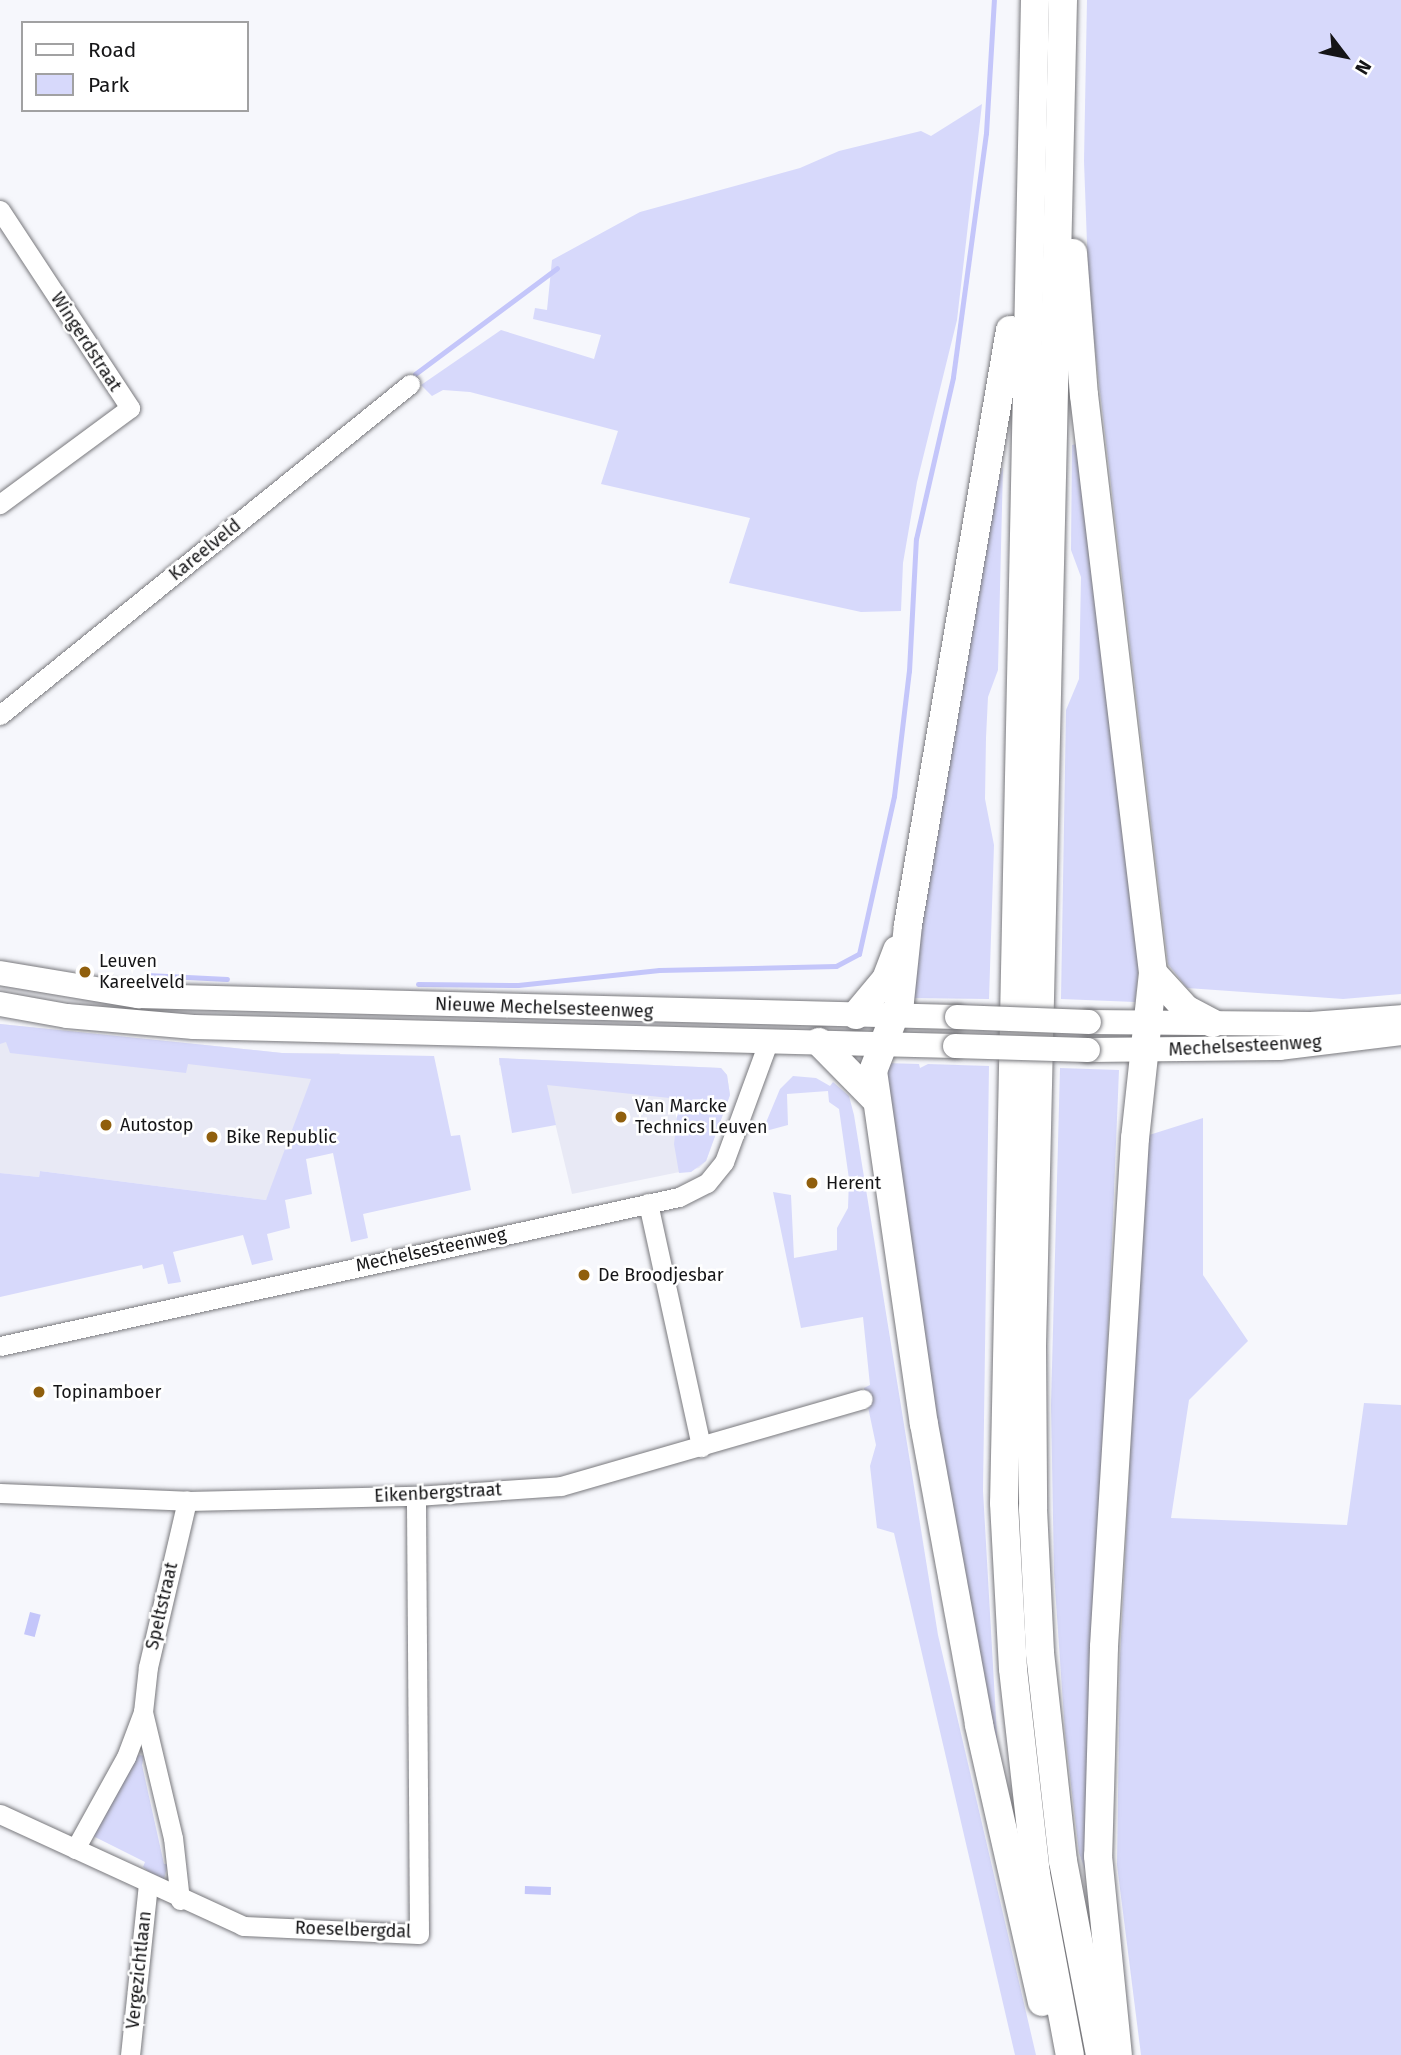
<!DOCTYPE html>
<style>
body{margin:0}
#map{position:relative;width:1401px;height:2055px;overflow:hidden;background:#f6f7fc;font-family:"Fira Sans",sans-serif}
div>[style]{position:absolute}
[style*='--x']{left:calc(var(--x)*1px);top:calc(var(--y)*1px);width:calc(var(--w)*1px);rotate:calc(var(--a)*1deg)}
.built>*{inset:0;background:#e8e9f5}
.green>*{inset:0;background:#d7d9fb}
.water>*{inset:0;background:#c4c6fa;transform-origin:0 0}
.stream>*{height:5px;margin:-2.5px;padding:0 2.5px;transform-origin:2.5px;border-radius:2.5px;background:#c4c6fa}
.roads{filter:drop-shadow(0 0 2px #79797d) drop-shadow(0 0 2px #79797d)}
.minor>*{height:19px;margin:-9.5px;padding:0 9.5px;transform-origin:9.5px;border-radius:9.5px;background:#fff}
.major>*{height:24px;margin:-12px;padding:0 12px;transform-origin:12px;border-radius:12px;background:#fff}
.highway>*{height:28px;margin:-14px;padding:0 14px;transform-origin:14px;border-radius:14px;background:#fff}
.bridges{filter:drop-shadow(0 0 2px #79797d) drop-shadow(0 0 2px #79797d)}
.major-bridge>*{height:24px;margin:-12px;padding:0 12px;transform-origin:12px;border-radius:12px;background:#fff}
.dots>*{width:19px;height:19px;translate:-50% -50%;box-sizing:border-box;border:4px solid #fff;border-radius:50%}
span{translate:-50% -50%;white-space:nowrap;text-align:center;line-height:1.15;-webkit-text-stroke:5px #fff;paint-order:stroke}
.street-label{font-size:18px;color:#151517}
.poi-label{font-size:18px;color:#151517}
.left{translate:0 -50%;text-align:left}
.legend{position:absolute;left:21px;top:21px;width:228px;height:91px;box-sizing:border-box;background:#fff;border:2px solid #a1a1a2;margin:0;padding:9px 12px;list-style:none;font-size:21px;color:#151517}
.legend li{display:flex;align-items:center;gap:14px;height:35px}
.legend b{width:35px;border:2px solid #a1a1a2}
.north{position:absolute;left:1310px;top:21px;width:70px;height:70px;-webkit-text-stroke:5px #fff;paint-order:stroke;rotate:122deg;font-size:19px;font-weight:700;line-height:28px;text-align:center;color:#151517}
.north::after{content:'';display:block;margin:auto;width:24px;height:32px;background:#151517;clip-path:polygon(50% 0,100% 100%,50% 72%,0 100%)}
</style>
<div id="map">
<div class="built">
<i style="clip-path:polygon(0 1024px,282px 1053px,340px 1053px,266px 1200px,40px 1171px,39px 1177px,0 1173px)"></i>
<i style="clip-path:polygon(499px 1058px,721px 1068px,727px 1075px,730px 1095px,706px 1161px,699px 1168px,572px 1194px,546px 1085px,499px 1065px)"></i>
</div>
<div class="green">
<i style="clip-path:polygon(1087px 0,1401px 0,1401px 994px,1343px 999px,1187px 988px,1168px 964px,1089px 299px,1084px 161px)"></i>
<i style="clip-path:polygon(982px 104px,957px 320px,917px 482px,903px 563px,901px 611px,861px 612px,729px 583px,750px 518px,601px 484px,618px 431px,470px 392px,443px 390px,432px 396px,421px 385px,501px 330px,594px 359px,601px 335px,533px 319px,535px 308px,547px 310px,552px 260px,640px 212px,800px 168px,839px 151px,921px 131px,931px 136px)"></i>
<i style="clip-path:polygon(1076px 444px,1139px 965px,1135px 1002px,1061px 999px,1066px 710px,1079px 679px,1081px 577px,1071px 550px,1072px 445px)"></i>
<i style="clip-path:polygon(1003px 467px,998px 670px,988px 697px,986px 738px,985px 799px,994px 845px,989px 999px,908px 998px,996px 487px)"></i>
<i style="clip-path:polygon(0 1024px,282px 1053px,434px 1056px,451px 1136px,460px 1135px,471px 1190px,363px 1214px,368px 1238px,351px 1242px,333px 1153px,306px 1159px,312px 1194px,285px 1200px,290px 1228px,267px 1234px,273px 1260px,252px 1265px,243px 1235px,173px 1252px,181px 1282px,168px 1284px,163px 1264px,143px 1269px,142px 1265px,0 1297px,0 1173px,39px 1177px,40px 1171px,266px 1200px,311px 1079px,188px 1064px,186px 1073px,10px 1053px,6px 1042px,0 1044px)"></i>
<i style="clip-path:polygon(499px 1058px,721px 1068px,727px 1075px,730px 1095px,706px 1161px,691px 1172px,679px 1173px,674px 1144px,679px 1099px,547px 1085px,556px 1125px,512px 1133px)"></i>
<i style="clip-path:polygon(884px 1063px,919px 1064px,920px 1068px,928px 1064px,989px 1066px,983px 1491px,998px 1753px,960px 1575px)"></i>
<i style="clip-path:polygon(1060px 1068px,1119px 1070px,1086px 1872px,1079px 1853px,1065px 1733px,1054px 1573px,1051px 1405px)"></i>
<i style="clip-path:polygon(793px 1076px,816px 1078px,830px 1086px,833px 1082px,849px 1096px,854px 1115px,938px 1635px,1036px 2055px,1015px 2055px,894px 1533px,877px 1528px,870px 1466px,876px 1445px,864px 1388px,870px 1385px,863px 1317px,801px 1328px,773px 1192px,791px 1195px,794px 1258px,837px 1250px,837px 1228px,848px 1208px,849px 1179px,839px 1109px,829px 1102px,828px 1091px,787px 1094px,788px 1125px,762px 1132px,780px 1089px)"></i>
<i style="clip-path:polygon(1203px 1118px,1203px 1275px,1248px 1341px,1189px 1400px,1171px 1518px,1347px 1525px,1364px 1403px,1401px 1405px,1401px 2055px,1141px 2055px,1117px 1865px,1120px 1658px,1146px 1136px)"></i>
<i style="clip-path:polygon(136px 1754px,144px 1756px,142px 1765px,164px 1864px,168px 1864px,164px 1879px,149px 1872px,143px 1867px,145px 1862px,91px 1835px)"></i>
</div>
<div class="water">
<i style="left:30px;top:1612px;width:11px;height:23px;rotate:15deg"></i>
<i style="left:525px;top:1886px;width:26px;height:8px;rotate:2deg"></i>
</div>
<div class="stream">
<i style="--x:415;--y:374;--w:177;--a:-36.7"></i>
<i style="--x:147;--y:975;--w:80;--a:2.9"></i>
<i style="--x:418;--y:984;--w:100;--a:0.6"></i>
<i style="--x:518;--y:985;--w:142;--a:-6.1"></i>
<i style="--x:659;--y:970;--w:177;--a:-1.3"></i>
<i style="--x:836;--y:966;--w:26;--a:-28"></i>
<i style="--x:859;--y:954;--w:162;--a:-77.5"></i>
<i style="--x:894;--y:796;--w:126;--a:-83.2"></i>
<i style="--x:909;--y:671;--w:132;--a:-87"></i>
<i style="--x:916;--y:539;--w:166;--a:-77.1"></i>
<i style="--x:953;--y:377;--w:246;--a:-82.3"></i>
<i style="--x:986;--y:133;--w:133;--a:-86.6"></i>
</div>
<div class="roads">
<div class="minor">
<i style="--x:0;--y:210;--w:237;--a:56.7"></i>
<i style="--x:130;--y:408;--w:162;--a:143.6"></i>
<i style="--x:0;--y:715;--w:527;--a:-38.91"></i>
<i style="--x:648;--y:1203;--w:250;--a:77.7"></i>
<i style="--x:0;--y:1346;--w:695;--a:-12.38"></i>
<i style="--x:679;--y:1197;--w:31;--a:-27"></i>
<i style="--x:707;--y:1183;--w:27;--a:-51"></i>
<i style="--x:724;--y:1162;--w:130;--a:-69.8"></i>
<i style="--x:0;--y:1493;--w:187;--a:2.4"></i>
<i style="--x:187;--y:1501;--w:229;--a:-1.3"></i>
<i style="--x:416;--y:1496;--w:145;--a:-3.9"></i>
<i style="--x:561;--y:1486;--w:314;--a:-16.1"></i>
<i style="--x:0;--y:1814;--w:268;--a:24.7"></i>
<i style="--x:243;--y:1926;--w:176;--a:2.6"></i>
<i style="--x:419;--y:1934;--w:438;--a:-90.4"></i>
<i style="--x:75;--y:1849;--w:105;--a:-61"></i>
<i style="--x:126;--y:1757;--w:48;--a:-69.3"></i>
<i style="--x:180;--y:1900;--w:62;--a:-96.4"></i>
<i style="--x:173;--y:1838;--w:130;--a:-103.4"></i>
<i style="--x:143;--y:1712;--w:45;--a:-83.7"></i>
<i style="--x:148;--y:1667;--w:171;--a:-76.8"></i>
<i style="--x:130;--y:2055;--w:171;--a:-84"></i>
</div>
<div class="major">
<i style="--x:0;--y:973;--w:140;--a:9.5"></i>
<i style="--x:138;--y:996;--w:819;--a:1.47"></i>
<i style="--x:0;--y:1004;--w:68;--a:10.2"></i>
<i style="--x:67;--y:1016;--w:127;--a:5"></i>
<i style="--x:194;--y:1027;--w:761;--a:1.43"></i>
<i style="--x:1089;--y:1022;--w:222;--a:0.5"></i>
<i style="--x:1311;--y:1024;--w:90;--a:-4.4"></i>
<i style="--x:1088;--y:1050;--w:191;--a:-0.6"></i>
<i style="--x:1279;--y:1048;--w:123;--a:-7"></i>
</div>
<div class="highway">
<i style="--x:1035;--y:0;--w:1503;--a:91.18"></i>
<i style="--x:1004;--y:1503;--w:166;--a:86.9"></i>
<i style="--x:1013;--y:1669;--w:206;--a:83.6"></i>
<i style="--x:1036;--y:1874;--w:184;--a:79.4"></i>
<i style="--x:1063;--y:0;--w:1346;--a:91.32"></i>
<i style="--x:1032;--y:1346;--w:163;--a:89.6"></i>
<i style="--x:1033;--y:1509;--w:144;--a:87.2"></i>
<i style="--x:1040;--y:1653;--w:209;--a:83.7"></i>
<i style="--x:1063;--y:1861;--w:197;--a:79.2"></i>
<i style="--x:1073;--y:253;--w:142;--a:85.6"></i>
<i style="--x:1084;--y:395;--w:582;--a:83.19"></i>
<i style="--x:1153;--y:973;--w:166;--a:96.2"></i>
<i style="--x:1135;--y:1138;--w:510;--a:93.49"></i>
<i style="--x:1104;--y:1647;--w:209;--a:91.6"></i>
<i style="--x:1098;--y:1856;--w:200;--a:84.3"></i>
<i style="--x:1010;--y:330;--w:604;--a:99.73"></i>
<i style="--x:908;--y:925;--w:76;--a:96"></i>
<i style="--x:900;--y:1001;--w:75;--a:111.1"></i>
<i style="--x:873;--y:1071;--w:357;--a:81.8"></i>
<i style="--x:924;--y:1424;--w:306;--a:79.6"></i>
<i style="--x:979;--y:1725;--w:284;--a:77.2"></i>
<i style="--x:1153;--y:973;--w:49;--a:47.5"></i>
<i style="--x:1186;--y:1009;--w:30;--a:28"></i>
<i style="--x:856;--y:1015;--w:47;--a:-50.2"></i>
<i style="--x:886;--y:979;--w:31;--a:-69"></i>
<i style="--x:819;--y:1042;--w:81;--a:45.5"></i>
</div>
</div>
<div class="bridges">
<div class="major-bridge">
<i style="--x:957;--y:1017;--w:132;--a:2.2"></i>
<i style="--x:955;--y:1046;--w:133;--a:1.7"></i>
</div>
</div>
<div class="dots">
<i style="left:85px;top:972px;background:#905f0d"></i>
<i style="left:621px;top:1117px;background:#905f0d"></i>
<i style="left:106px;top:1125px;background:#905f0d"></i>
<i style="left:212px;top:1137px;background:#905f0d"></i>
<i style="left:812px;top:1183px;background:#905f0d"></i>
<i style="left:584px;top:1275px;background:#905f0d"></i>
<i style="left:39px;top:1392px;background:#905f0d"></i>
</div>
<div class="street-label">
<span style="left:86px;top:342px;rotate:57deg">Wingerdstraat</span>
<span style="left:205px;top:550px;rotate:-39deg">Kareelveld</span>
<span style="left:544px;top:1008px;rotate:2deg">Nieuwe Mechelsesteenweg</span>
<span style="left:1245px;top:1046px;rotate:-3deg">Mechelsesteenweg</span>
<span style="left:431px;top:1250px;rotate:-12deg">Mechelsesteenweg</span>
<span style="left:438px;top:1493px;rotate:-3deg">Eikenbergstraat</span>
<span style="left:162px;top:1606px;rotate:-77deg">Speltstraat</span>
<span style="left:353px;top:1930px;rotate:2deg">Roeselbergdal</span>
<span style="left:139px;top:1970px;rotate:-84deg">Vergezichtlaan</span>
</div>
<div class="poi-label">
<span class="left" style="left:99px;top:972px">Leuven<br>Kareelveld</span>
<span class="left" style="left:635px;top:1117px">Van Marcke<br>Technics Leuven</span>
<span class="left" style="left:120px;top:1125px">Autostop</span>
<span class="left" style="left:226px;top:1137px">Bike Republic</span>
<span class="left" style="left:826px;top:1183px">Herent</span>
<span class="left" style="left:598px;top:1275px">De Broodjesbar</span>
<span class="left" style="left:53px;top:1392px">Topinamboer</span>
</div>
<ul class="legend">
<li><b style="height:9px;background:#fff"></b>Road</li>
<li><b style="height:19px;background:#d7d9fb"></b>Park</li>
</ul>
<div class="north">N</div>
</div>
